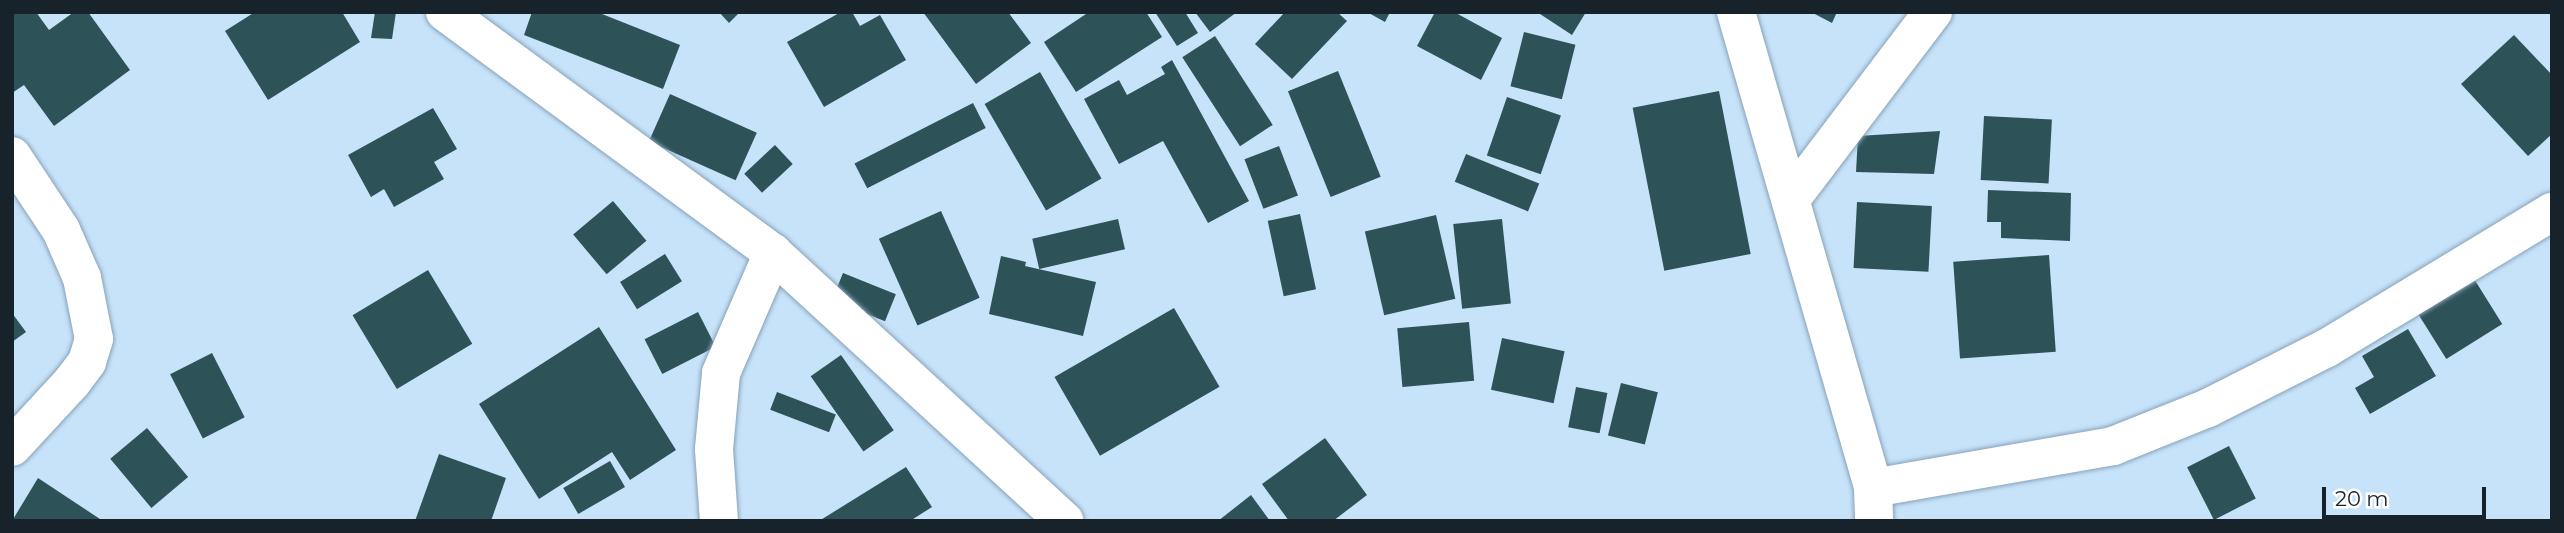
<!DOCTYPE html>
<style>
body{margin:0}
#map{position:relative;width:2564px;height:533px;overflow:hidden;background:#c7e3fa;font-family:Montserrat,sans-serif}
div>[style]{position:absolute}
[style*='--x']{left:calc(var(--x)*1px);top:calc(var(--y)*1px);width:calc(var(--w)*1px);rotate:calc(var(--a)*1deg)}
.building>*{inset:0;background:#2d5258;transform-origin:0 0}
.roads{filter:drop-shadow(0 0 2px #88a2b8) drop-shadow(0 0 2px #88a2b8)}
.minor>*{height:38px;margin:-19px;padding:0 19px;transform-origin:19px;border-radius:19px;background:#fff}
span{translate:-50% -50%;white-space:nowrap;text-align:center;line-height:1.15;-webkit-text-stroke:7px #fff;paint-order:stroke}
.frame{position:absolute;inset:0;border:14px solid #18222b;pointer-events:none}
.scale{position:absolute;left:2322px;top:487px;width:164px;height:32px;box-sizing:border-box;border:4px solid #18222b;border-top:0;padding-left:9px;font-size:21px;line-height:24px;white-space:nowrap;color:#18222b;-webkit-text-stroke:5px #fff;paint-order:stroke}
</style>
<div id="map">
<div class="building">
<i style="clip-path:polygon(12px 12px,36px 12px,49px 30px,74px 12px,88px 12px,130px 70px,54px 126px,24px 85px,12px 93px)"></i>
<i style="clip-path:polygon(255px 12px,342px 12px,360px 42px,268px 100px,225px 31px)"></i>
<i style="clip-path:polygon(375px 12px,396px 12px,392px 39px,371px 38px)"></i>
<i style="clip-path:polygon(532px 12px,597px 12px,680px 45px,663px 89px,524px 35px)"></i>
<i style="clip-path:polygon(719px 12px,740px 12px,729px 23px)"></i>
<i style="clip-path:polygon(841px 12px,852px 12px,860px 26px,880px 15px,906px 60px,824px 107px,787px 42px)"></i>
<i style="clip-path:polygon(923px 12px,1008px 12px,1031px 43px,976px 84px)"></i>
<i style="clip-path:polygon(1089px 12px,1146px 12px,1162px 37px,1076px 92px,1044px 42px)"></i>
<i style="clip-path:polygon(1155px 12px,1185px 12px,1198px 33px,1177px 46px)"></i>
<i style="clip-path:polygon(1195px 12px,1237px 12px,1210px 32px)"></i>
<i style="clip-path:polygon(1285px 12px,1337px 12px,1347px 21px,1292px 79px,1255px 44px)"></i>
<i style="clip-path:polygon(1367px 12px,1390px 12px,1385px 22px)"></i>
<i style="clip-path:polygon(1435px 12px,1454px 12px,1502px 38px,1481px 80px,1417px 46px)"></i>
<i style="clip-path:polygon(1537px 12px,1586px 12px,1572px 35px)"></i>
<i style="clip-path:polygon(1811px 12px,1837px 12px,1832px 23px)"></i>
<i style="left:1524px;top:32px;width:53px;height:56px;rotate:14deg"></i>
<i style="clip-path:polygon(2514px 35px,2552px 75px,2552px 134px,2528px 156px,2461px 84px)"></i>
<i style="left:1215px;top:36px;width:106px;height:39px;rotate:57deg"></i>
<i style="clip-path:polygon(1172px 60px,1249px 201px,1208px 223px,1163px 141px,1119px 164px,1084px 99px,1119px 80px,1127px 95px,1165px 74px,1161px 67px)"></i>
<i style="left:1338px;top:71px;width:114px;height:54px;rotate:68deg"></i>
<i style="left:1040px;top:72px;width:123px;height:64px;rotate:60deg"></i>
<i style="left:1719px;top:91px;width:166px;height:88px;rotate:79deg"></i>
<i style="left:670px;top:94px;width:95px;height:52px;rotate:24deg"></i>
<i style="left:1507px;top:97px;width:57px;height:62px;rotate:19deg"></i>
<i style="left:973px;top:103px;width:28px;height:133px;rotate:63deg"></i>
<i style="clip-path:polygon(433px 108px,457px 149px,434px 162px,444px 179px,394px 207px,384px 189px,371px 197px,348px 155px)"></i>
<i style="left:1984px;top:116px;width:68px;height:64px;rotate:3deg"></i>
<i style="clip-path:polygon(1940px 131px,1934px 174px,1856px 172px,1858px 136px)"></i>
<i style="left:775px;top:145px;width:26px;height:42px;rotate:47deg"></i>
<i style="left:1279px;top:146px;width:53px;height:37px;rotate:69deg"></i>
<i style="left:1466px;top:154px;width:79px;height:30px;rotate:22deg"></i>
<i style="clip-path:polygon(1988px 190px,2071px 193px,2070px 241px,2001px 238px,2001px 222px,1987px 222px)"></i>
<i style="left:613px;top:201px;width:52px;height:52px;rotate:50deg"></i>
<i style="left:1857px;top:202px;width:75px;height:66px;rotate:3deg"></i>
<i style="left:941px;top:211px;width:95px;height:68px;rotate:66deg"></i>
<i style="left:1300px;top:214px;width:77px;height:33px;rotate:78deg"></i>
<i style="left:1436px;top:215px;width:86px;height:73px;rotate:77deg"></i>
<i style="left:1118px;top:219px;width:31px;height:88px;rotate:77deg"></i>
<i style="left:1502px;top:219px;width:85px;height:49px;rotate:84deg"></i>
<i style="left:665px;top:254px;width:32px;height:53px;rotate:58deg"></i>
<i style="left:2049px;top:255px;width:97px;height:96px;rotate:86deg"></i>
<i style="clip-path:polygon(1001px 256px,1026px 262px,1025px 266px,1096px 282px,1083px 336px,989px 314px)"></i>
<i style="left:428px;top:270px;width:86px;height:88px;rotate:59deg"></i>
<i style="left:843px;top:273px;width:57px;height:29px;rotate:22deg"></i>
<i style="left:2471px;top:274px;width:59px;height:66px;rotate:58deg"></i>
<i style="left:1174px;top:308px;width:91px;height:138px;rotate:60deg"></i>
<i style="left:698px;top:312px;width:39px;height:60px;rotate:63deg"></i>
<i style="clip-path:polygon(12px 313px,26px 332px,12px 342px)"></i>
<i style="left:1469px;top:322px;width:59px;height:72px;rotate:85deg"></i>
<i style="clip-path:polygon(599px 327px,676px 450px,630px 480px,612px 452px,539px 499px,479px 404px)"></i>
<i style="clip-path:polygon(2408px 329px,2436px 376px,2370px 414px,2355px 388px,2374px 377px,2362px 356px)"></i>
<i style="left:1502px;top:338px;width:64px;height:53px;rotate:12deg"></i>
<i style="left:212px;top:353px;width:72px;height:47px;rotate:63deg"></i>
<i style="left:841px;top:355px;width:92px;height:37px;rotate:55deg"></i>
<i style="left:1621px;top:383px;width:38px;height:54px;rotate:14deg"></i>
<i style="left:1576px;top:387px;width:32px;height:41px;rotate:11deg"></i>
<i style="left:777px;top:392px;width:63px;height:19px;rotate:21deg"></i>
<i style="left:147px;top:428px;width:64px;height:48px;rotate:50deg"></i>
<i style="clip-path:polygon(1325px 438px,1367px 495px,1333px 521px,1289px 521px,1262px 484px)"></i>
<i style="left:2229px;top:446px;width:59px;height:47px;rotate:63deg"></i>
<i style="clip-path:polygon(439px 454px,506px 478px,491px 521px,415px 521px)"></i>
<i style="left:610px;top:461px;width:30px;height:54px;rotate:60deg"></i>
<i style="clip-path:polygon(906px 467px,932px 507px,910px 521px,819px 521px)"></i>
<i style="clip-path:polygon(38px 478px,103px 521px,12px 521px)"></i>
<i style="clip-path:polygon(1251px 495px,1270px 521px,1218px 521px)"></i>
</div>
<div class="roads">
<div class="minor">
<i style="--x:445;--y:12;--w:407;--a:36.3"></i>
<i style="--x:773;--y:253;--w:396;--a:42.6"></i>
<i style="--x:1736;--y:12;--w:495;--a:73.9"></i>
<i style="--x:1873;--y:488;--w:33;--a:88"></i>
<i style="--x:12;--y:156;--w:89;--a:56.5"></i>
<i style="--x:61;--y:230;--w:52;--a:66.4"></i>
<i style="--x:82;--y:278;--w:62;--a:78.9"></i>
<i style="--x:94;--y:339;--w:24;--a:107"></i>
<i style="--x:87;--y:362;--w:25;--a:127"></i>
<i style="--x:72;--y:382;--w:88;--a:132.7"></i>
<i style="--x:1791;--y:199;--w:235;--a:-52.8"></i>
<i style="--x:1873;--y:488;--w:244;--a:-9.9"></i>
<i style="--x:2113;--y:446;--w:102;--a:-21.8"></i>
<i style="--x:2208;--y:408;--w:133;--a:-26.8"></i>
<i style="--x:2327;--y:348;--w:263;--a:-31.2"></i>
<i style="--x:719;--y:521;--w:72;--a:-94"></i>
<i style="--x:714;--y:449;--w:76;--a:-84.7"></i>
<i style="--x:721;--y:373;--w:131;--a:-66.6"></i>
</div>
</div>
<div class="frame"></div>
<div class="scale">20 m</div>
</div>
